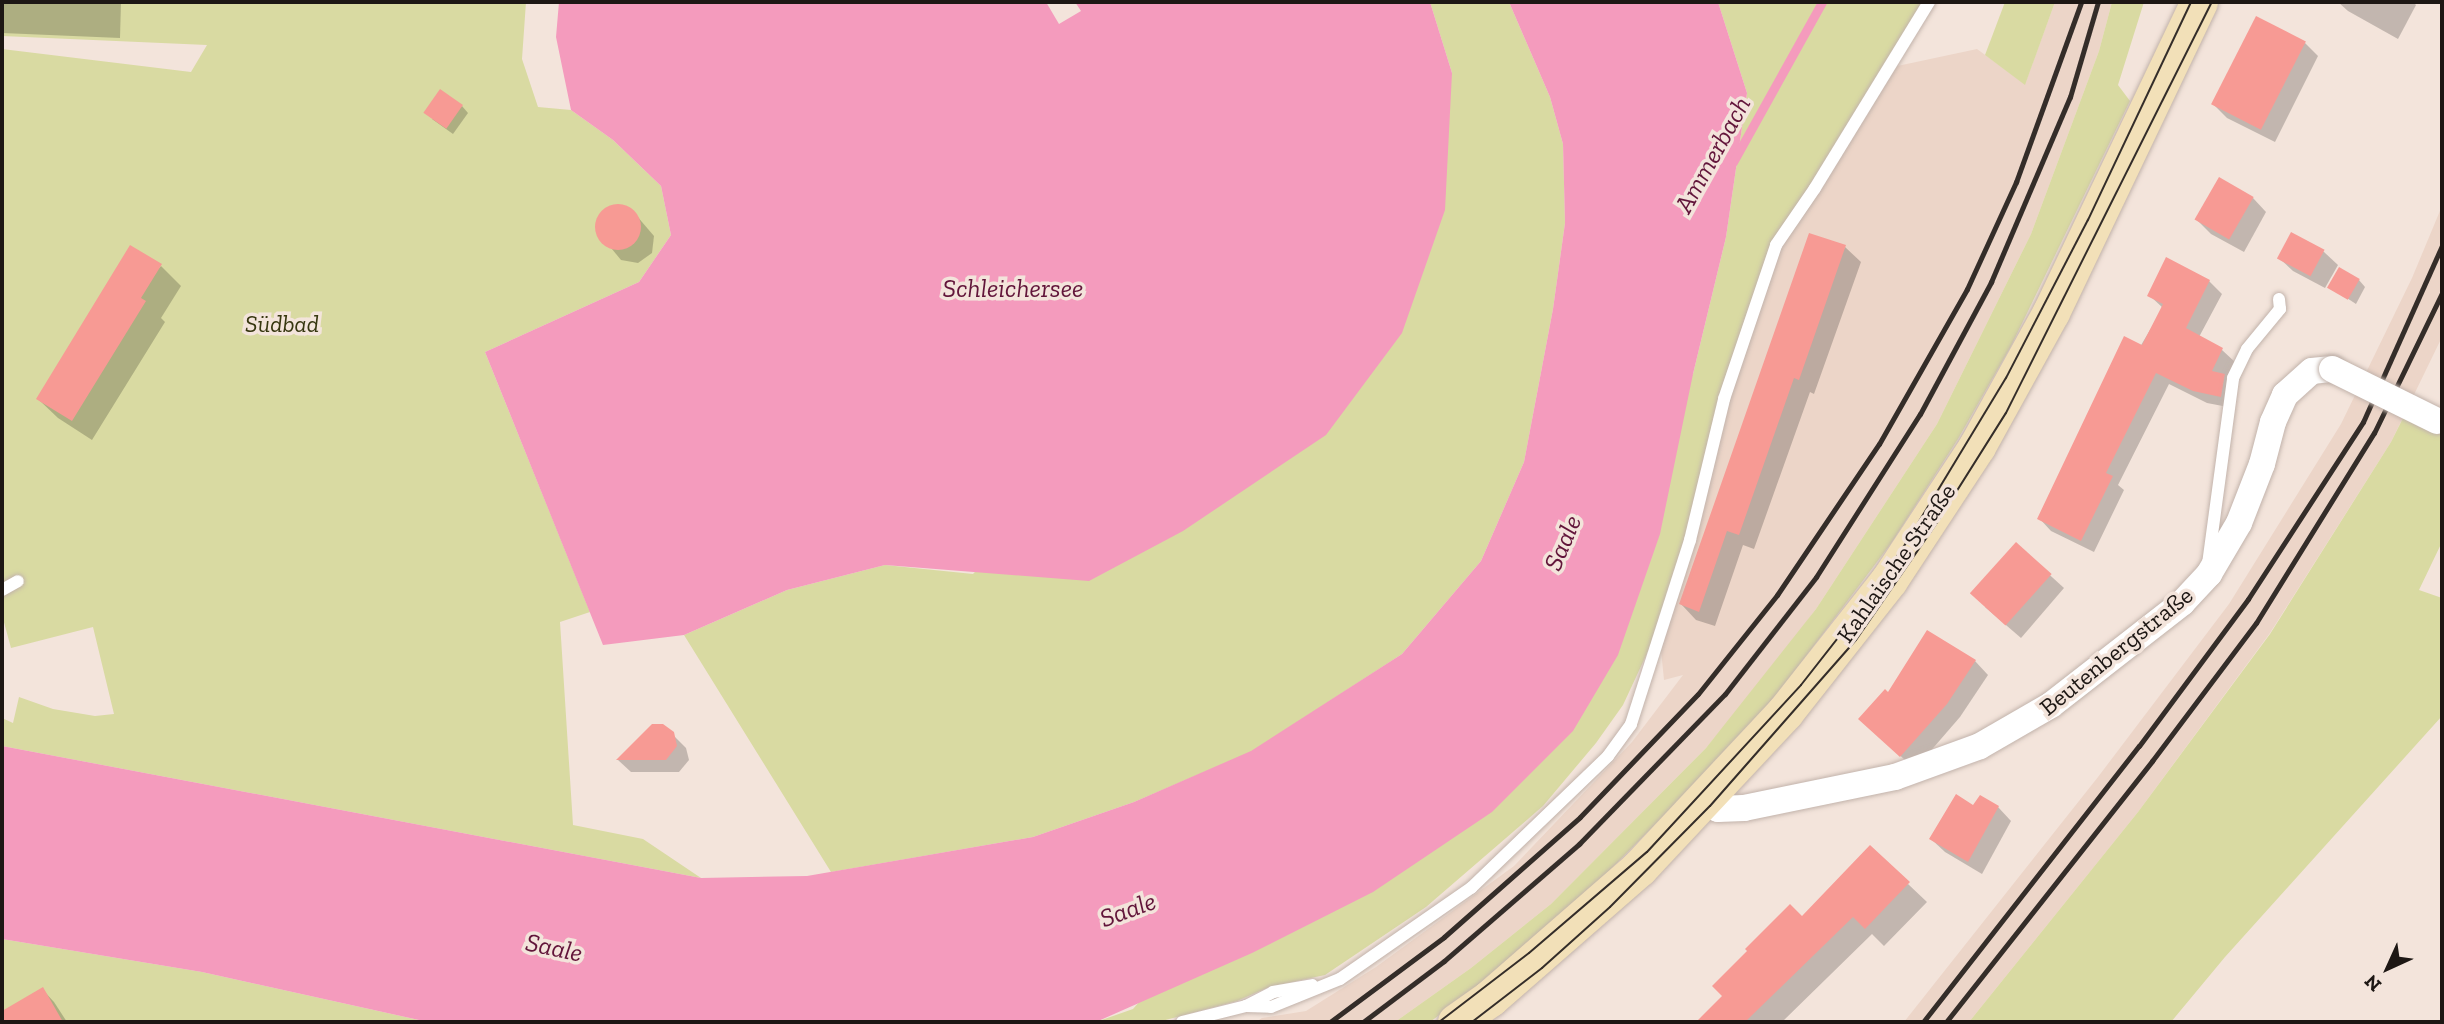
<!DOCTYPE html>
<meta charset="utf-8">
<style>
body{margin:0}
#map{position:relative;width:2444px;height:1024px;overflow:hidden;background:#f3e4db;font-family:"Zilla Slab",serif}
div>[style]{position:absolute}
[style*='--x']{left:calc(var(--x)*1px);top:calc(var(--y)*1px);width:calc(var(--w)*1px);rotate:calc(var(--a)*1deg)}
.built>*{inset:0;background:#ecd5c8}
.green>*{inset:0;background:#d9daa2}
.water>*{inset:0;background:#f49bbd}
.pier>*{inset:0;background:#f3e4db}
.shadow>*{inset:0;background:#0003}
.stream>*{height:9px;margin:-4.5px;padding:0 4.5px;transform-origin:4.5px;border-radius:4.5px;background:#f49bbd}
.building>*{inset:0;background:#f79a94;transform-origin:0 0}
.round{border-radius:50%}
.roads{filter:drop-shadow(0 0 2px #c2b3ab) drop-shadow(0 0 2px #c2b3ab)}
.lane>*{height:12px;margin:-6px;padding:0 6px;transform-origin:6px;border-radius:6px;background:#fff}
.street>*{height:26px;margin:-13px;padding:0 13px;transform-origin:13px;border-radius:13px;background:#fff}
.secondary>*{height:37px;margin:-18.5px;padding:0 18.5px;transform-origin:18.5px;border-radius:18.5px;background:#f2e0b8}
.tram>*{height:2px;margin:-1px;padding:0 1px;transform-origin:1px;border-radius:1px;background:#342d29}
.rail>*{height:5px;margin:-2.5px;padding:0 2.5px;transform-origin:2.5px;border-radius:2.5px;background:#342d29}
.bridges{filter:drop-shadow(0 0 2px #c2b3ab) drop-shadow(0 0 2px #c2b3ab)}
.street-bridge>*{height:26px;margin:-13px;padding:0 13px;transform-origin:13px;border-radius:13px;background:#fff}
span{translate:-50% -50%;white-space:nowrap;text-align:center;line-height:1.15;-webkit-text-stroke:7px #f3e4db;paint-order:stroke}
.park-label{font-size:24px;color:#373710;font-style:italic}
.street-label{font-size:24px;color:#1d1714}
.water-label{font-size:26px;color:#62153a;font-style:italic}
.frame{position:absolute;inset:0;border:4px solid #1d1714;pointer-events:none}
.north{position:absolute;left:2353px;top:933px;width:70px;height:70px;-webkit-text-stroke:5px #f3e4db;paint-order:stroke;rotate:225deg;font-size:19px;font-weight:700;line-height:28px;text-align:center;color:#1d1714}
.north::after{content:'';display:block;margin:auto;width:24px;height:32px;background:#1d1714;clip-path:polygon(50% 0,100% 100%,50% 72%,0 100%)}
</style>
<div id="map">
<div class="built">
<i style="clip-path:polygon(2055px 2px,2112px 2px,2099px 51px,2031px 234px,1937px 424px,1816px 609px,1769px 672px,1706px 748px,1551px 904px,1471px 968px,1395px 1022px,1256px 1022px,1262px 1018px,1306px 1011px,1376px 967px,1514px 866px,1632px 742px,1683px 675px,1664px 680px,1661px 650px,1664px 617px,1776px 245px,1888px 68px,1977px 49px,2025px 84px)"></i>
<i style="clip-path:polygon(2442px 206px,2442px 337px,2391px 442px,2270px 633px,2138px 812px,1969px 1022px,1904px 1022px,2098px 777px,2229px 604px,2341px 424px,2412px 278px)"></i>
</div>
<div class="green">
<i style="clip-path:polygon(2px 2px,526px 2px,522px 59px,538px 107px,571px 110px,613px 140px,661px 186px,671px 235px,639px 282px,485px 352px,590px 612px,560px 622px,573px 825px,643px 839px,701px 878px,2px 746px,2px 718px,13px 723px,19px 697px,53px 709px,95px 716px,114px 714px,93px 627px,11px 648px,2px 615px,2px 49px,191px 72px,207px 45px,2px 36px)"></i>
<i style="clip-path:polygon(1430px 2px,1509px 2px,1550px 97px,1563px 144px,1565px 223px,1553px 309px,1524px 462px,1481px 561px,1402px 654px,1251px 752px,1134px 802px,1033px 837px,831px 872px,684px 635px,787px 590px,885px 565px,973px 574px,1452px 73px)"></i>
<i style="clip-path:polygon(1718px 2px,1929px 2px,1776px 245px,1664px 617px,1623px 705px,1596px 743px,1543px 806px,1426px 907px,1325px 975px,1269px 987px,1237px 1001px,1158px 1022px,1096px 1022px,1133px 1009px,1693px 374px,1726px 237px,1747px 93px)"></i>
<i style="clip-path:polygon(2005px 2px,2055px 2px,2025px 85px,1985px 55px)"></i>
<i style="clip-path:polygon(2112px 2px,2144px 2px,2118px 85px,2130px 101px,2011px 346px,1958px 439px,1892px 542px,1782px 688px,1719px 760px,1591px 889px,1483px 982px,1430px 1022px,1395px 1022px,1471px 968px,1551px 904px,1706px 748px,1816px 609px,1937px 424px,2031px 234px,2099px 51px)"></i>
<i style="clip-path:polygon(2405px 414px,2442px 433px,2442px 542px,2419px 590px,2442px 598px,2442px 716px,2225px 957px,2171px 1022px,1969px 1022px,2138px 812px,2270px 634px,2391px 442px)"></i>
<i style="clip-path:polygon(2px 939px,202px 972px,428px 1022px,2px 1022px)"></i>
</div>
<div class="water">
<i style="clip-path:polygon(559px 2px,1430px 2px,1452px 73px,1445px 210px,1402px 333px,1326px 435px,1183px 531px,1089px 581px,885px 565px,787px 590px,684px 635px,603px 645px,485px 352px,639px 282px,671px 235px,661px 186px,613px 140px,571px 110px,556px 37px)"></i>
<i style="clip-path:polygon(1509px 2px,1718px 2px,1747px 93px,1726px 237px,1693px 374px,1660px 534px,1618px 655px,1573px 731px,1492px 812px,1373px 892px,1252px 953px,1096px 1022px,428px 1022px,202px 972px,2px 939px,2px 746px,701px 878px,807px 876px,1033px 837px,1134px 802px,1251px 751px,1402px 654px,1481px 561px,1524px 462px,1553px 309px,1565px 223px,1563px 144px,1550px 97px)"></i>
</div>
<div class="pier">
<i style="clip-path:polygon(1046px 2px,1075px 2px,1081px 11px,1059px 24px)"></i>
</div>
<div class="shadow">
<i style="clip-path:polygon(2px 2px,121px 2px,120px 38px,2px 33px)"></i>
<i style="clip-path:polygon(2338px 2px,2413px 2px,2416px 5px,2398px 39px,2348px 11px)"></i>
<i style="clip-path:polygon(2305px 43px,2318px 56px,2275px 142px,2227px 118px,2214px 105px)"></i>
<i style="clip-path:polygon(462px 106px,468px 113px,453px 134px,432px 119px)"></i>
<i style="clip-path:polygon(2253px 198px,2266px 212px,2244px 252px,2211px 234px,2197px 220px)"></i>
<i style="clip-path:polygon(613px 205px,630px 208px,654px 236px,652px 253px,638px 263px,621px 260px,597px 231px,600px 215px)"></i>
<i style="clip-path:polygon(2292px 234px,2324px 252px,2338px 265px,2325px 288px,2293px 271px,2279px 258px)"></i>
<i style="clip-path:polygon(1845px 247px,1861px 262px,1814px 394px,1810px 392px,1754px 549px,1743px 545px,1715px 626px,1696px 620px,1681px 604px)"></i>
<i style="clip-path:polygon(2167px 260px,2209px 281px,2222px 294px,2199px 337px,2222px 350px,2235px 362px,2227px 378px,2237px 388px,2233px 408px,2207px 403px,2169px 384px,2118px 485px,2124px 490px,2094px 552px,2051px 531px,2039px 518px,2163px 308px,2149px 295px)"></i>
<i style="clip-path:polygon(161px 266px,181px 286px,161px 318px,165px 322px,92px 440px,58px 418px,38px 399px)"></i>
<i style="clip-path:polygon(2359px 280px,2365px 287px,2356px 304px,2330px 287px)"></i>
<i style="clip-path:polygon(2016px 544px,2064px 588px,2021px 638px,1985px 607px)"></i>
<i style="clip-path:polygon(1975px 661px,1988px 675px,1960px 717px,1915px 769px,1874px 732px,1889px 695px)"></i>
<i style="clip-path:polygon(672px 734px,686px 748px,689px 760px,679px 772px,631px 772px,618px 760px)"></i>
<i style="clip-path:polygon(1974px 807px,1998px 807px,2011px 821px,1982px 874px,1945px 852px,1931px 839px)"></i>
<i style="clip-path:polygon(1908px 884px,1927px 902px,1884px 946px,1872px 934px,1782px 1022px,1698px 1022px,1725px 996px,1750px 951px,1802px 918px)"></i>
<i style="clip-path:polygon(42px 989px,54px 1002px,67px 1022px,8px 1022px)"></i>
</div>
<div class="stream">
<i style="--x:1733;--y:162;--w:183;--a:-60.9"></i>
</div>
<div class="building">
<i style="left:2256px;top:16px;width:56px;height:99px;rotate:27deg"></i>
<i style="left:440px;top:89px;width:28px;height:29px;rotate:35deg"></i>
<i style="left:2219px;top:177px;width:40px;height:49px;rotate:30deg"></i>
<i class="round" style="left:595px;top:204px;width:46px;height:46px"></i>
<i style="left:2291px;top:232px;width:38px;height:30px;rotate:28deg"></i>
<i style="clip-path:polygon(1809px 233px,1846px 245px,1799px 380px,1794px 378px,1739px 535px,1727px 531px,1699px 612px,1679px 604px)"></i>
<i style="clip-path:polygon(130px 245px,162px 264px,141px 298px,146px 301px,72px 421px,36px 399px)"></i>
<i style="clip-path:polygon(2166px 257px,2210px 280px,2186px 328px,2223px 348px,2212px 371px,2225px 374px,2221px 397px,2193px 391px,2156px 373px,2106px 473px,2113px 476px,2081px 541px,2037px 519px,2124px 336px,2142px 345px,2163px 304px,2147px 296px)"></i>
<i style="left:2339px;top:267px;width:24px;height:24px;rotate:30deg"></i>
<i style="left:2016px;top:542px;width:48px;height:69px;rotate:42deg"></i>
<i style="clip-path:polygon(1927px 630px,1976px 660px,1947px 704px,1900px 757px,1858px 719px,1885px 689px,1888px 692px)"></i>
<i style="clip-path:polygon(652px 724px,663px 724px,674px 732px,677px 746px,666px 760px,616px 760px)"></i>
<i style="clip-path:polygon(1956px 794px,1973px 805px,1980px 795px,1999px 806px,1968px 862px,1929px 839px)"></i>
<i style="clip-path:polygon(1870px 845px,1910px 882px,1865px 929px,1853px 917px,1745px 1022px,1696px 1022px,1722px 996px,1712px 986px,1747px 951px,1745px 949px,1790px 904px,1802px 916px)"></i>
<i style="clip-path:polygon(43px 987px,63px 1022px,2px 1022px,2px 1011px)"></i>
</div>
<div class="roads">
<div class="lane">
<i style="--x:2208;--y:564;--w:188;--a:-82.3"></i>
<i style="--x:2233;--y:378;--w:32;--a:-64"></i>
<i style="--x:2247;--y:349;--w:52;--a:-50.5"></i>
<i style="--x:2280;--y:309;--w:10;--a:-96"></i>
<i style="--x:2;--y:590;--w:18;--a:-29"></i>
<i style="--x:1246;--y:1006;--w:25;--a:2"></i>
<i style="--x:1271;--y:1007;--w:74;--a:-22.1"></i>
<i style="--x:1340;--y:979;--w:160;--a:-34.8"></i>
<i style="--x:1471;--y:888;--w:190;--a:-43.9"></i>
<i style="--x:1608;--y:756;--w:39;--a:-54"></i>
<i style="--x:1631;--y:724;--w:193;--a:-72.2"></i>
<i style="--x:1690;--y:540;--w:145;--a:-76.4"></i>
<i style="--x:1724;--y:399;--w:163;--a:-71.3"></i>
<i style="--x:1776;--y:245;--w:69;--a:-55.6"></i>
<i style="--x:1815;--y:188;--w:218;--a:-58.5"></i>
<i style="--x:1182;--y:1022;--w:66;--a:-14"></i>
<i style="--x:1246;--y:1006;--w:30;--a:-27"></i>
<i style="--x:1273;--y:992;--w:40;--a:-10"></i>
</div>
<div class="street">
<i style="--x:1704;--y:801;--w:16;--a:30"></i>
<i style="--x:1718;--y:809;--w:26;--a:-2"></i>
<i style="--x:1744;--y:808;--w:154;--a:-11.6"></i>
<i style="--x:1895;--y:777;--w:90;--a:-20"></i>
<i style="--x:1980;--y:746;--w:82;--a:-30"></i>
<i style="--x:2051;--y:705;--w:166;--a:-37.9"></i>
<i style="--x:2182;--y:603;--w:40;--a:-47"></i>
<i style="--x:2209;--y:574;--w:59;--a:-59.5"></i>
<i style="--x:2239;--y:523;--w:63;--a:-68.7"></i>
<i style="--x:2262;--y:464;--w:43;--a:-75.3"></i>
<i style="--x:2273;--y:422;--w:30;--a:-66"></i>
<i style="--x:2285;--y:395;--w:36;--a:-42"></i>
<i style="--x:2312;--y:371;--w:20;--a:-6"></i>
</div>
<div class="secondary">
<i style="--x:1456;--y:1022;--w:42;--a:-35.2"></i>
<i style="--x:1490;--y:998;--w:198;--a:-41.1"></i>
<i style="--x:1639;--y:868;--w:214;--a:-46.9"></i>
<i style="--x:1785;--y:712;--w:168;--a:-51.8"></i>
<i style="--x:1889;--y:580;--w:160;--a:-56.7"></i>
<i style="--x:1977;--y:446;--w:153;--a:-61.1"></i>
<i style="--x:2051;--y:312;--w:344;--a:-64.5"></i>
</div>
</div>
<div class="tram">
<i style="--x:1439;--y:1022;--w:113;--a:-37.5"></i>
<i style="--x:1529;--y:953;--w:155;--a:-40.6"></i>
<i style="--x:1647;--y:852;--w:227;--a:-47.3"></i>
<i style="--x:1801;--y:685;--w:105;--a:-51.9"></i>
<i style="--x:1866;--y:602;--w:71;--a:-55.9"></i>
<i style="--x:1906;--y:543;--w:193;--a:-58.8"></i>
<i style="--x:2006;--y:378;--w:178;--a:-62.6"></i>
<i style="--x:2088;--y:220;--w:241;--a:-64.7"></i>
<i style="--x:1472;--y:1022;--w:88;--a:-37.6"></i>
<i style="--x:1542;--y:968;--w:91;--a:-41.9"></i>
<i style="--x:1610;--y:907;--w:142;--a:-45.3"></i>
<i style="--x:1710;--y:806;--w:221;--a:-48.7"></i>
<i style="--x:1856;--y:640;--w:141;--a:-55.4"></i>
<i style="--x:1936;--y:524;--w:131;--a:-57.8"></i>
<i style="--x:2006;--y:413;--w:460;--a:-63.4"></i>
</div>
<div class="rail">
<i style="--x:1330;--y:1022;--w:142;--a:-36.7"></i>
<i style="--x:1444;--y:937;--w:181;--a:-41.4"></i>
<i style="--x:1580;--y:817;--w:170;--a:-46.2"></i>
<i style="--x:1698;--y:694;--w:127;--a:-51.4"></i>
<i style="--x:1777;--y:595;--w:182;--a:-56"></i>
<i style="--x:1879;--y:444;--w:178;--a:-60.4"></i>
<i style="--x:1967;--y:289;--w:118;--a:-65.4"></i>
<i style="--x:2016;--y:182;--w:191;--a:-70.1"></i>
<i style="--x:1363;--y:1022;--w:101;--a:-37"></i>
<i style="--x:1444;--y:961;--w:179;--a:-40.9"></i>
<i style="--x:1579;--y:844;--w:209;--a:-45.8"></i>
<i style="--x:1725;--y:694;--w:148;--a:-52.1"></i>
<i style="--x:1816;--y:577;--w:193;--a:-57.5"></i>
<i style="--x:1920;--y:414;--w:150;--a:-61.7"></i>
<i style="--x:1991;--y:282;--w:201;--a:-66.9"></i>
<i style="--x:2070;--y:97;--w:99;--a:-73.6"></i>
<i style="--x:1923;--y:1022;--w:350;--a:-52"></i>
<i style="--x:2139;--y:746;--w:183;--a:-53.4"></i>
<i style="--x:2248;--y:599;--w:211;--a:-57"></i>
<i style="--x:2363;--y:422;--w:194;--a:-65.9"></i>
<i style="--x:1946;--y:1022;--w:333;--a:-51.7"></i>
<i style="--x:2152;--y:761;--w:173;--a:-53"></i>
<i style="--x:2256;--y:623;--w:224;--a:-58.2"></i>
<i style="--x:2374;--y:433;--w:156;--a:-64.1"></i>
</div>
<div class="bridges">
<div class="street-bridge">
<i style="--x:2332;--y:369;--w:117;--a:26.3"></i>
</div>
</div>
<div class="park-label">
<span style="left:282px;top:324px">Südbad</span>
</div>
<div class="street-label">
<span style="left:1896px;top:563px;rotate:-55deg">Kahlaische Straße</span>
<span style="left:2116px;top:651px;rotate:-39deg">Beutenbergstraße</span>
</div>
<div class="water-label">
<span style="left:1713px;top:155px;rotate:-61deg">Ammerbach</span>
<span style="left:1013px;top:289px">Schleichersee</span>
<span style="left:1563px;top:543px;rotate:-67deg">Saale</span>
<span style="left:1128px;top:910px;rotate:-20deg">Saale</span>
<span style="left:554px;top:948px;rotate:12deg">Saale</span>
</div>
<div class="frame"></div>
<div class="north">N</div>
</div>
